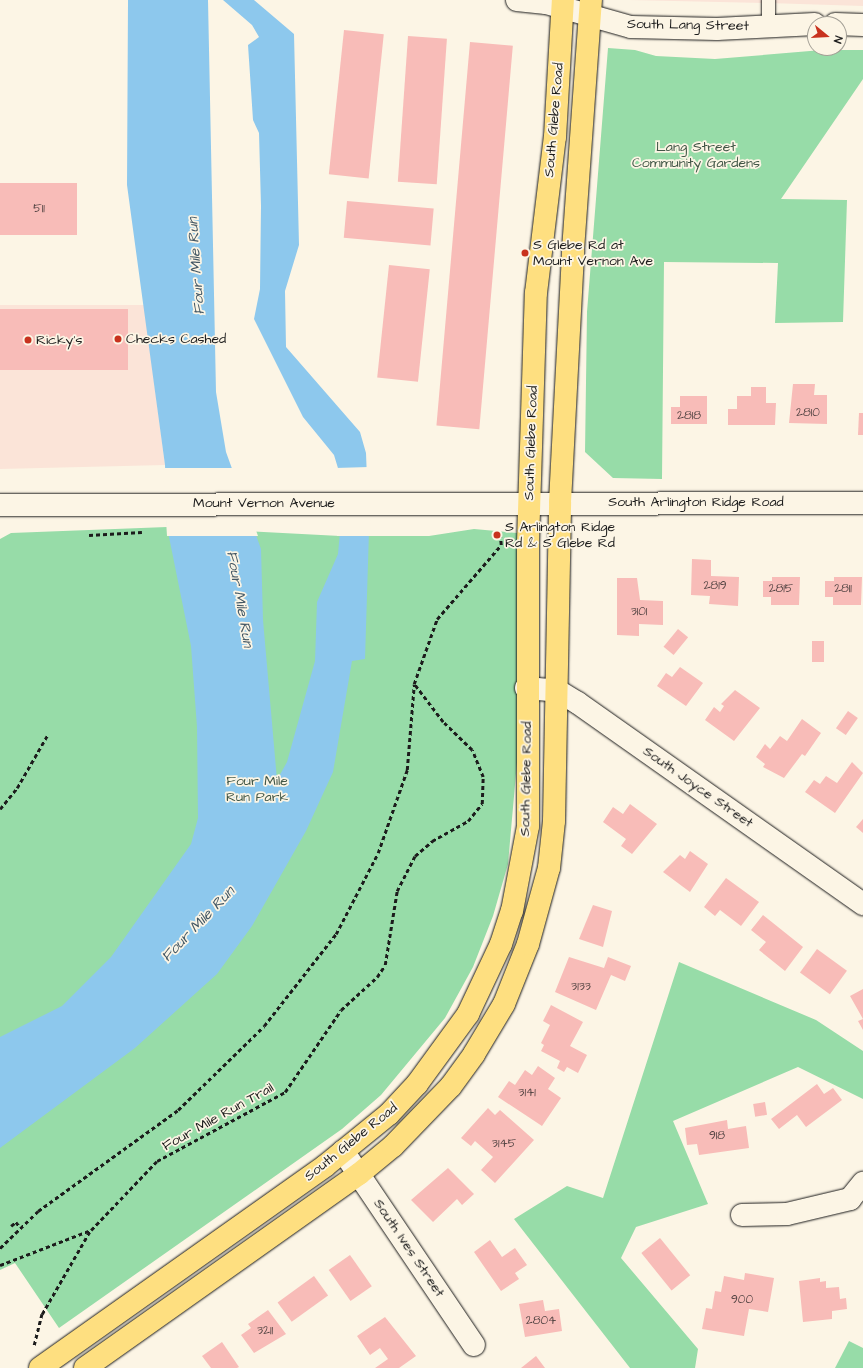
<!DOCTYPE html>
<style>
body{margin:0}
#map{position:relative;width:863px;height:1368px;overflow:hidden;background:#fcf5e5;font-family:"Architects Daughter",sans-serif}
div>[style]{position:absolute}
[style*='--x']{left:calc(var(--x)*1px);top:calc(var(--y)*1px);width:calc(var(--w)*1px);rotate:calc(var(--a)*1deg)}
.built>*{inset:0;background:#fbe4d8}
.green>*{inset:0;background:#97dca8}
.water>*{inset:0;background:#8dc8ed}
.pier>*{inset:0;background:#fcf5e5}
.building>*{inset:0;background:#f8bcb8;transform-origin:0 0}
.path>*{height:2.5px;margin-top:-1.25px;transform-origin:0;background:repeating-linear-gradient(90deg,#1c1c1c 0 4px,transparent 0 7px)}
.roads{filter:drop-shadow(0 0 1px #1c1c1c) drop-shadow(0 0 1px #1c1c1c)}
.service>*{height:13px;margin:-6.5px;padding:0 6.5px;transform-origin:6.5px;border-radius:6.5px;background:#fcf5e5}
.minor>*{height:22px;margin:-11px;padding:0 11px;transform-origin:11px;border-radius:11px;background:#fcf5e5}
.secondary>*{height:22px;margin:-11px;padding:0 11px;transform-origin:11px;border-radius:11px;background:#fcf5e5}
.primary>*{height:22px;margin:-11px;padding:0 11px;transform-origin:11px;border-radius:11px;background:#fedf80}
.dots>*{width:11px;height:11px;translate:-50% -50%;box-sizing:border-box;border:2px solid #fcf5e5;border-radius:50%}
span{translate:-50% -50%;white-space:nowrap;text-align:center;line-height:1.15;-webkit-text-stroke:3.5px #fcf5e5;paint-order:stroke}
.number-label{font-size:12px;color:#534443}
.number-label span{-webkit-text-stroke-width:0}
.street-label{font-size:14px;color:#1c1c1c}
.park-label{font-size:14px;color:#415646}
.poi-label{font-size:14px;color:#1c1c1c}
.left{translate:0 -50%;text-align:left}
.water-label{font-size:15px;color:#445865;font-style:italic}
.north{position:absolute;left:807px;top:16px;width:40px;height:40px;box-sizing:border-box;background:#fcf5e5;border:1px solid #a29e95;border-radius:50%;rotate:108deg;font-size:11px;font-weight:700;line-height:16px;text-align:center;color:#1c1c1c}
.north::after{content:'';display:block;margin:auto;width:14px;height:18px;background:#c8321e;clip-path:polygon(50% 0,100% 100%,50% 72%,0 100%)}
</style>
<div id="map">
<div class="built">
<i style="clip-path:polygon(629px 0,863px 0,863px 6px,768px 3px)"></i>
<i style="clip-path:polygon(0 305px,144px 305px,165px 465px,0 469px)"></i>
</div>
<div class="green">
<i style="clip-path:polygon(608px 48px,635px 50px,656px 56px,715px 59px,822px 50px,863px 50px,863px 79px,781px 199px,847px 200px,843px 322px,775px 323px,778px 263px,664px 262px,662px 479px,613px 478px,585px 452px,587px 312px)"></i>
<i style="clip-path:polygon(167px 527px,340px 536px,429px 536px,474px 529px,517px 533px,521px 538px,518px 751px,508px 864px,493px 916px,473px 967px,445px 1018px,381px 1095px,342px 1129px,59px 1328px,15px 1263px,0 1270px,0 539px,11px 533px)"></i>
<i style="clip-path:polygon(679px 962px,816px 1020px,863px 1051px,863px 1099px,798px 1067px,673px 1121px,708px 1204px,636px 1227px,621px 1258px,698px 1349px,695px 1368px,630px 1368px,514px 1219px,567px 1186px,603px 1198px)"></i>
<i style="clip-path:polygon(849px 1341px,863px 1348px,863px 1368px,835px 1368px)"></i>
</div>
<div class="water">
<i style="clip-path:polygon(128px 0,208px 0,216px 392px,226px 452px,261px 549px,263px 620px,277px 780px,287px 762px,315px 661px,317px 602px,338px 554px,344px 488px,334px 455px,303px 417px,254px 319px,260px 289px,261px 206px,259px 133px,253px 120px,248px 45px,259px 37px,252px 25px,223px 0,254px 0,294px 34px,299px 245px,285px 291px,286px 347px,360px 432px,366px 453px,369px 531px,365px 659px,352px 661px,333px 772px,306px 831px,252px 926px,217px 974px,135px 1048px,0 1148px,0 1037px,62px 1006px,111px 957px,191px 844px,198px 818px,197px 727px,191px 646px,167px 527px,165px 465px,127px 185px)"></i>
</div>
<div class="pier">
<i style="clip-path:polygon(369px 467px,371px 536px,337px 536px,342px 488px,335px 468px)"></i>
<i style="clip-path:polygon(163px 468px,234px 468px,258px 536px,167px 536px)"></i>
</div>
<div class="building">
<i style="left:344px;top:30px;width:40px;height:145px;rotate:6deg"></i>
<i style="left:408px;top:36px;width:39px;height:146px;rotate:4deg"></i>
<i style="left:470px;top:42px;width:43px;height:385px;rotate:5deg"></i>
<i style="left:0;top:183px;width:77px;height:52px"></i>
<i style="left:347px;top:201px;width:87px;height:37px;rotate:5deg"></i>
<i style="left:389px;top:265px;width:41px;height:113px;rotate:6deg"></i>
<i style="left:128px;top:309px;width:61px;height:128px;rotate:90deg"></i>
<i style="clip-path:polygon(793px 384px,815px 384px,814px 395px,827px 395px,827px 424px,789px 423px)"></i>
<i style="clip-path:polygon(751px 387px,766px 387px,766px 403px,776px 403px,775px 425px,728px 425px,728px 409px,737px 409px,737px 396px,751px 396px)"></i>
<i style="clip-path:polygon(680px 396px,707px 396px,707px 424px,671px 424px,671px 407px,680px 407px)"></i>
<i style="clip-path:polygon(859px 413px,863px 413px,863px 435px,858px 435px)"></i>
<i style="clip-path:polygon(692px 559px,711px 560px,711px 576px,739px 577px,738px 606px,709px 604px,710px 596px,691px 595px)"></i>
<i style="clip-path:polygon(772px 577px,800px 577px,799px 605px,771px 605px,771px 597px,763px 597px,763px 581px,772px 581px)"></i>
<i style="clip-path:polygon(834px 577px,862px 577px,861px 605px,833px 605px,833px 597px,825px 597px,825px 581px,834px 581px)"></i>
<i style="clip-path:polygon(617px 578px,637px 578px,640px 600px,663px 601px,663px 625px,639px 624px,639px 636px,617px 635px)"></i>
<i style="left:678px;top:629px;width:13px;height:23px;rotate:39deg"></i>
<i style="left:812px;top:641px;width:12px;height:21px"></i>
<i style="clip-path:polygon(680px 667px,703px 683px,686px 706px,657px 686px,666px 673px,672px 677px)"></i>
<i style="clip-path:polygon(735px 690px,760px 708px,734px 741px,705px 720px,714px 707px,720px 712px,724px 706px,721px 704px)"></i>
<i style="left:848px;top:711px;width:12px;height:21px;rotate:35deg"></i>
<i style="clip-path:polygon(802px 719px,821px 733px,805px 756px,802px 754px,784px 778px,763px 767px,765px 764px,756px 757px,765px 744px,770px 749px,780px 736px,787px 741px)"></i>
<i style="clip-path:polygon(852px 762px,863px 773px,835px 813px,805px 792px,814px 780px,820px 784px,826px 776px,837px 783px)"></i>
<i style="clip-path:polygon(630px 804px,657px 824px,632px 854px,621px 846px,626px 839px,603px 822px,613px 807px,623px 814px)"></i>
<i style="clip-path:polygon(863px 819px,863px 833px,856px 827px)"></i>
<i style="clip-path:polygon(690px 851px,708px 864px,690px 892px,663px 872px,680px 855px,685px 859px)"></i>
<i style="clip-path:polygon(726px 878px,759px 902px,741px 926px,720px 910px,715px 916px,704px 907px)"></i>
<i style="clip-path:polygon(593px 905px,612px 911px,603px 947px,579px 939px)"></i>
<i style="clip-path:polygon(763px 915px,803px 947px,785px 971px,759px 950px,766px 942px,751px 930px)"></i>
<i style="left:817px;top:949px;width:37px;height:29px;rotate:36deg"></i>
<i style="clip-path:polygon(569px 957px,604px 968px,608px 957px,631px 966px,625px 981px,611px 975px,596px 1010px,555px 992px)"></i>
<i style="clip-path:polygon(863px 989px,863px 1030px,858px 1021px,863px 1019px,850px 996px)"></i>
<i style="clip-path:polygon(551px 1005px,583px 1022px,570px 1046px,587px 1055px,578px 1073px,567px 1067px,564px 1072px,557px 1068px,560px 1061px,541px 1051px,544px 1045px,541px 1043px,550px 1025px,543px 1021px)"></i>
<i style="clip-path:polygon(538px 1066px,555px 1078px,548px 1089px,561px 1098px,542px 1126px,498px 1097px,509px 1081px,515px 1085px,525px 1070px,532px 1075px)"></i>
<i style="clip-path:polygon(817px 1084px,824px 1094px,833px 1088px,842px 1100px,806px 1127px,797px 1115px,779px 1129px,771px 1119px)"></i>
<i style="left:765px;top:1102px;width:13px;height:12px;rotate:81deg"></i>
<i style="clip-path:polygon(488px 1108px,495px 1115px,500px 1110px,534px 1140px,495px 1183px,481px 1170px,493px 1157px,475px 1141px,471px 1146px,461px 1138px)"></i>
<i style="clip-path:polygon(727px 1120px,728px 1129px,746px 1126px,749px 1148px,699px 1155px,697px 1144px,687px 1145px,685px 1128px)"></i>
<i style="clip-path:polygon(448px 1168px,474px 1194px,462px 1205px,457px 1199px,433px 1222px,411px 1200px)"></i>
<i style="left:660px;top:1238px;width:48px;height:24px;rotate:51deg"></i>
<i style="clip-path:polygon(490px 1240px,502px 1257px,515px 1248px,527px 1265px,515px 1273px,519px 1279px,501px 1291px,474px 1252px)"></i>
<i style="left:350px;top:1255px;width:38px;height:26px;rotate:55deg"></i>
<i style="clip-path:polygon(745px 1273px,774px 1278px,768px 1312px,749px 1309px,744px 1336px,702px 1329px,706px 1308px,712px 1309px,715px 1291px,721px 1292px,724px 1276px,744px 1280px)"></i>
<i style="left:314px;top:1276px;width:24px;height:45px;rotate:54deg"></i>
<i style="clip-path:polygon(820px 1278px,820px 1282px,826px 1281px,826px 1288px,839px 1287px,840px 1299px,846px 1298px,847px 1309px,832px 1311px,832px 1319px,803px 1322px,799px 1281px)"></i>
<i style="clip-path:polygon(543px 1300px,545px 1311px,559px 1309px,562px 1331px,525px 1337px,519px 1304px)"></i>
<i style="clip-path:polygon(268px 1310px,286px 1334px,254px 1353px,241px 1335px,251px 1328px,248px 1324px)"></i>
<i style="clip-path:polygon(385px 1317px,416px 1356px,399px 1368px,375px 1368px,388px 1359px,380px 1348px,370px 1355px,357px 1336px)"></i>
<i style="clip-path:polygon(222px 1342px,239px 1367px,237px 1368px,211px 1368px,202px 1356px)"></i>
<i style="clip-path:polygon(536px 1356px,545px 1368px,521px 1368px)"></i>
</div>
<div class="path">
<i style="--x:89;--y:535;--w:53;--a:-3.2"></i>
<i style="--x:0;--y:809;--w:27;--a:-51"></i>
<i style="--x:17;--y:788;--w:62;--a:-60.1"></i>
<i style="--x:11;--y:1226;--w:6;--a:-39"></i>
<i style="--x:16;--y:1222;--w:6;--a:51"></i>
<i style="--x:0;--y:1248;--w:53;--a:-44.2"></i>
<i style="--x:38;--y:1211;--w:173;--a:-35.8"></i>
<i style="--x:178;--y:1110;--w:120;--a:-44.3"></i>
<i style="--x:264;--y:1026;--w:117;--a:-52"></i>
<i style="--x:336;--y:934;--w:91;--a:-62.6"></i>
<i style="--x:378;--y:853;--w:88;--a:-70.7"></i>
<i style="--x:407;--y:770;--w:86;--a:-85.3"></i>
<i style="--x:414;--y:684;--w:69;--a:-70.5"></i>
<i style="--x:437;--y:619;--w:98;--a:-49.1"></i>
<i style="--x:501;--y:545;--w:12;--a:-95"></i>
<i style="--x:0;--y:1265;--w:97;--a:-21"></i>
<i style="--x:91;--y:1230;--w:95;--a:-46.3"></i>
<i style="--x:157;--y:1161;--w:145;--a:-28.3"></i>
<i style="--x:285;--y:1092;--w:99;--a:-55.7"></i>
<i style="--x:341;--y:1010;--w:49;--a:-42.5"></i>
<i style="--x:377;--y:977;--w:14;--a:-56"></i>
<i style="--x:385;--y:965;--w:75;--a:-80.8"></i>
<i style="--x:397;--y:891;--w:39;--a:-63"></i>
<i style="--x:415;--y:856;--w:23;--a:-41"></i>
<i style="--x:432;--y:841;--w:41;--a:-29.1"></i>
<i style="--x:468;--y:821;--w:22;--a:-51"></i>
<i style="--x:482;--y:804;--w:27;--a:-88"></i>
<i style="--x:483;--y:777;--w:29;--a:-112"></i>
<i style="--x:472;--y:750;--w:40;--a:-136"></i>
<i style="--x:443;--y:722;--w:48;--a:-127.3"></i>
<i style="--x:34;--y:1345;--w:32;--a:-76"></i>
<i style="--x:42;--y:1314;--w:96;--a:-60"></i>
</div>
<div class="roads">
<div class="service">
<i style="--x:768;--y:26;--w:26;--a:-90"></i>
</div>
<div class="minor">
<i style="--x:517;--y:0;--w:29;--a:6"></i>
<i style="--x:546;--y:3;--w:88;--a:15.8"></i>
<i style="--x:631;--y:27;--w:86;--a:1.3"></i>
<i style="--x:717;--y:29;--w:98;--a:-2.9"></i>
<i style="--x:835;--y:24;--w:28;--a:2"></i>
<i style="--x:526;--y:688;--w:32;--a:5"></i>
<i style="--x:558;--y:691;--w:23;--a:31"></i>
<i style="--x:578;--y:703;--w:349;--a:35.2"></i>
<i style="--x:343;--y:1151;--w:234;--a:56"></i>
<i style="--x:742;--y:1215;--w:45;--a:-1.3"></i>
<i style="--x:787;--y:1214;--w:65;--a:-13.4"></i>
<i style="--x:850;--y:1199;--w:21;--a:-51"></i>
</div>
<div class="secondary">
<i style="--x:0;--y:505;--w:863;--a:-0.13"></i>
</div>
<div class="primary">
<i style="--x:40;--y:1368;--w:349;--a:-35.3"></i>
<i style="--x:325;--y:1166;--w:82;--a:-39.1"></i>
<i style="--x:389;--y:1114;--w:41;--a:-47"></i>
<i style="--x:417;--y:1084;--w:87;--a:-53.9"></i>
<i style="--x:468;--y:1014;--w:77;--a:-64.8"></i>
<i style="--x:501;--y:944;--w:35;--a:-72"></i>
<i style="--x:512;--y:911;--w:86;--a:-79.3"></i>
<i style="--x:528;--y:826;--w:283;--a:-90"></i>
<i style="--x:528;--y:543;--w:250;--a:-88.2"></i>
<i style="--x:536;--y:293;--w:157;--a:-83.1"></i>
<i style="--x:555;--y:137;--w:137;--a:-86.7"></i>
<i style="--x:85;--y:1368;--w:336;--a:-35.3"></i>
<i style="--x:359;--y:1174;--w:44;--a:-39.5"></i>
<i style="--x:393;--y:1146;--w:83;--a:-46"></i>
<i style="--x:451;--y:1086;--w:39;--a:-54"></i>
<i style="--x:474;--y:1054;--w:58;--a:-59"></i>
<i style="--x:504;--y:1004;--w:65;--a:-68.2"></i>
<i style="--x:528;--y:944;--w:79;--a:-74.6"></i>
<i style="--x:549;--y:868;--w:47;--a:-83.9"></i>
<i style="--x:554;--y:821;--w:319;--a:-88.9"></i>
<i style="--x:560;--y:502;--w:252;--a:-87"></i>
<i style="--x:573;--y:250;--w:251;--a:-85.9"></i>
</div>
</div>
<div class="dots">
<i style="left:525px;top:253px;background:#c8321e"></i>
<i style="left:118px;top:339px;background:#c8321e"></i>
<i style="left:28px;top:340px;background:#c8321e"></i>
<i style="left:497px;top:535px;background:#c8321e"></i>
</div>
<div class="number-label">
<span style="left:39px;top:209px">511</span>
<span style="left:808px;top:413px">2810</span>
<span style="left:689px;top:416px">2818</span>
<span style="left:715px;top:586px">2819</span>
<span style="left:781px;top:589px">2815</span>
<span style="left:843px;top:589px">2811</span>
<span style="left:639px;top:612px">3101</span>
<span style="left:581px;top:987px">3133</span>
<span style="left:527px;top:1093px">3141</span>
<span style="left:717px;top:1136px">918</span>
<span style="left:504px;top:1144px">3145</span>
<span style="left:742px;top:1300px">900</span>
<span style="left:541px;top:1321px">2804</span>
<span style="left:265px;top:1331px">3211</span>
</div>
<div class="street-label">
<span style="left:688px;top:25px;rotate:1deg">South Lang Street</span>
<span style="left:554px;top:120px;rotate:-85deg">South Glebe Road</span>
<span style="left:531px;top:443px;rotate:-88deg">South Glebe Road</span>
<span style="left:696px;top:502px">South Arlington Ridge Road</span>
<span style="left:264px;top:503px">Mount Vernon Avenue</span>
<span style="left:526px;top:779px;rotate:-89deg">South Glebe Road</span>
<span style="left:698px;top:787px;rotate:35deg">South Joyce Street</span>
<span style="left:218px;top:1117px;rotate:-29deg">Four Mile Run Trail</span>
<span style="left:351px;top:1142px;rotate:-39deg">South Glebe Road</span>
<span style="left:409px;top:1248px;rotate:56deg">South Ives Street</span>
</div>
<div class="park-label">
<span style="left:696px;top:155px">Lang Street<br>Community Gardens</span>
<span style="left:257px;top:789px">Four Mile<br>Run Park</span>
</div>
<div class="poi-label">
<span class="left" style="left:533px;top:253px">S Glebe Rd at<br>Mount Vernon Ave</span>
<span class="left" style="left:126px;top:339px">Checks Cashed</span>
<span class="left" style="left:36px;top:340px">Ricky's</span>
<span class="left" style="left:505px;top:535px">S Arlington Ridge<br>Rd &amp; S Glebe Rd</span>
</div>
<div class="water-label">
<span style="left:196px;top:266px;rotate:-94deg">Four Mile Run</span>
<span style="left:240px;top:599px;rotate:80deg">Four Mile Run</span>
<span style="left:198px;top:924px;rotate:-46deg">Four Mile Run</span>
</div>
<div class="north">N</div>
</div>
